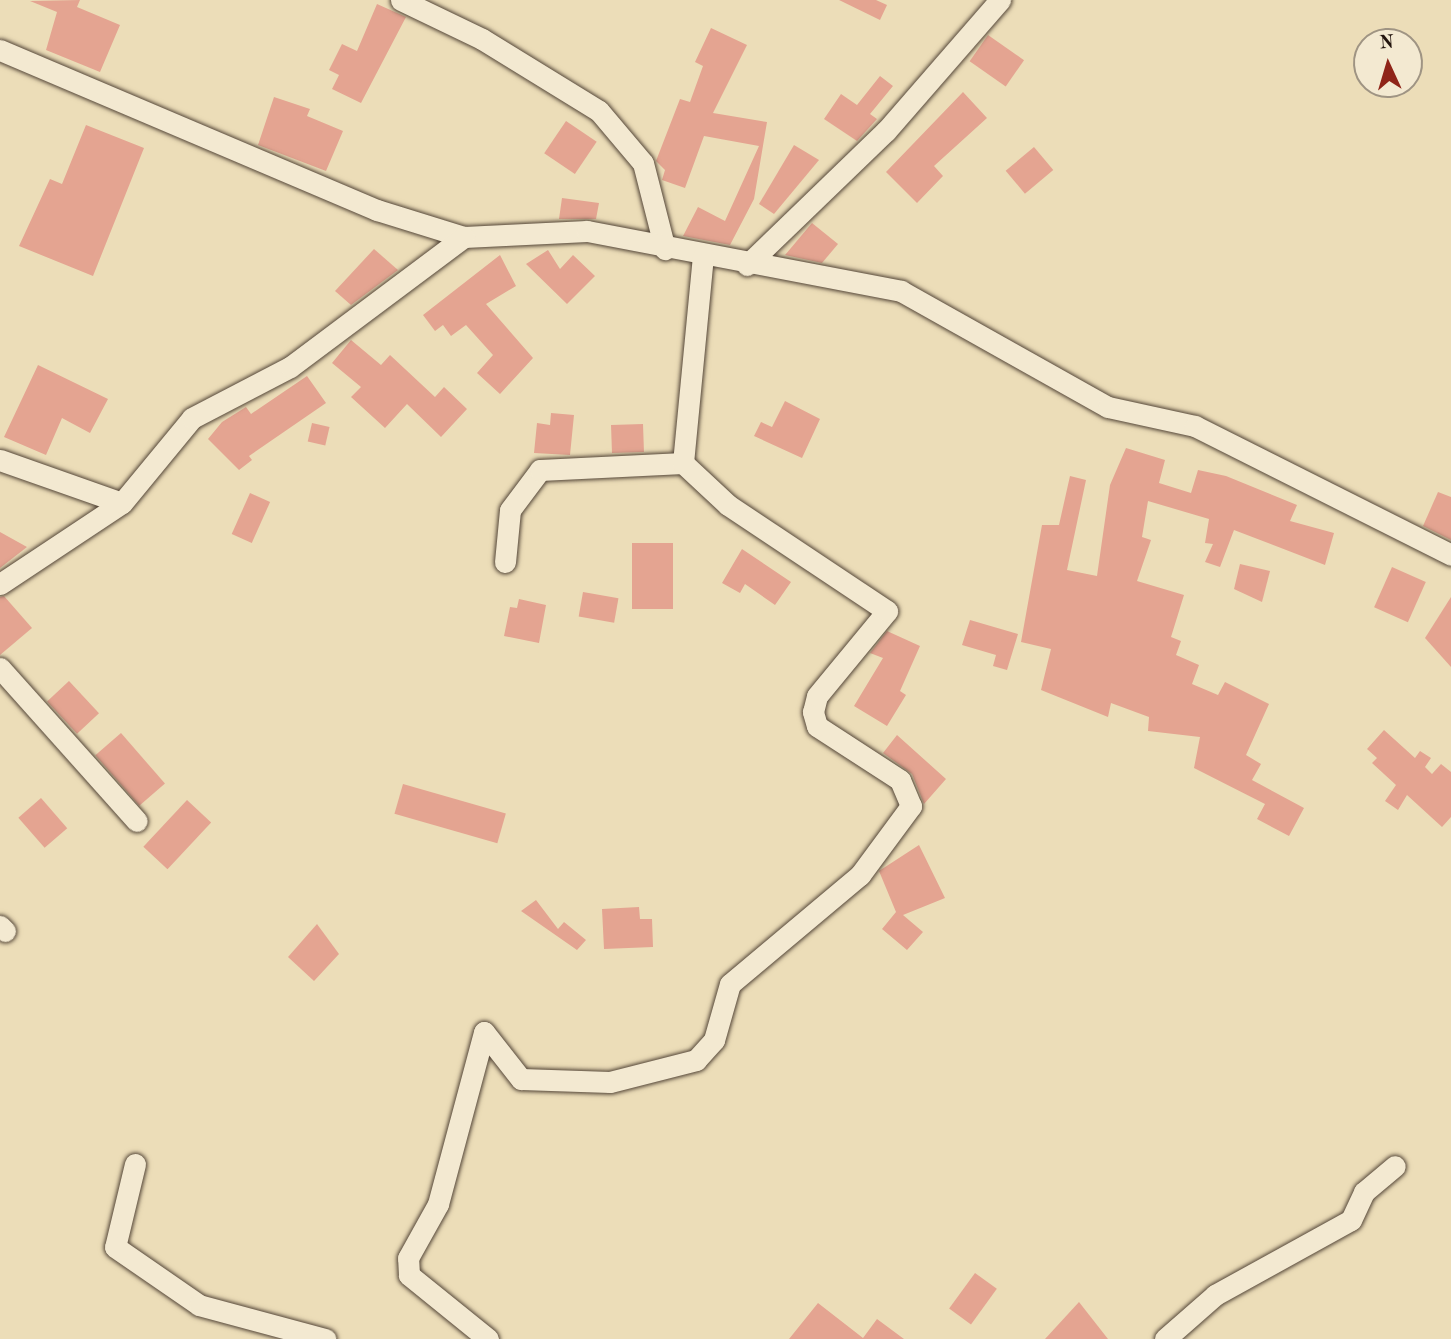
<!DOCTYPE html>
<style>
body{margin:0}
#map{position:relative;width:1451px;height:1339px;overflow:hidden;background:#ecddb8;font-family:"Old Standard TT",serif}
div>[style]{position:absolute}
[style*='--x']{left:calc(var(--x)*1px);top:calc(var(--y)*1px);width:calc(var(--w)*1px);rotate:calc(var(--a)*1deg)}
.building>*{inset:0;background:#e4a491;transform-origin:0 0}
.roads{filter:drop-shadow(0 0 2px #544638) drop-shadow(0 0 2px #544638)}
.minor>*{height:21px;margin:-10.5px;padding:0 10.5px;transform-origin:10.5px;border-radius:10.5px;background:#f3e9d1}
span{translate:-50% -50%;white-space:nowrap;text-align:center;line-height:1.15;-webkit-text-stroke:6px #f3e9d1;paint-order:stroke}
.north{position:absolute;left:1353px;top:28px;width:70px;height:70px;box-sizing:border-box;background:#f3e9d1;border:2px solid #9f9483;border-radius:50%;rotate:356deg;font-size:19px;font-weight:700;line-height:28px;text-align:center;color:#22140e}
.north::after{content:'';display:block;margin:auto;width:24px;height:32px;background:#8f2418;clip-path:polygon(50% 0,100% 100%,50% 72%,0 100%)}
</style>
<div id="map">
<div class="building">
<i style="clip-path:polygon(80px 0,77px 7px,120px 25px,100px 72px,46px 50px,57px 12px,30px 1px)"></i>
<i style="clip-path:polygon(839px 0,876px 0,887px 5px,880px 20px)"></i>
<i style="clip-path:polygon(377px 4px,406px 17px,361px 103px,332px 89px,339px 75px,329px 70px,342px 44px,357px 51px)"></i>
<i style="clip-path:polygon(711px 28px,747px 45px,713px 113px,767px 122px,754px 199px,730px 245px,683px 236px,698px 207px,725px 221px,759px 146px,704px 136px,685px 188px,662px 180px,665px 170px,656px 161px,680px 99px,690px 102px,703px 66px,695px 62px)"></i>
<i style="left:988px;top:35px;width:44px;height:32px;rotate:35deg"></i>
<i style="clip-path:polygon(880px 76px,893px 86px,870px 114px,877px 119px,857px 141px,824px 119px,841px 94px,857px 105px)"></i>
<i style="clip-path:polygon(963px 92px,987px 118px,934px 166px,943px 176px,917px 203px,886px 172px)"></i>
<i style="clip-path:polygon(274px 97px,310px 109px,307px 116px,343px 131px,326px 171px,258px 145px)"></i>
<i style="left:566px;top:121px;width:37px;height:39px;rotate:34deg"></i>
<i style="clip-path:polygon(86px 125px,144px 148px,93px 276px,19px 246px,50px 179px,62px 184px)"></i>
<i style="clip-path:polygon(794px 145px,819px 160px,774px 214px,759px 204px)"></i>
<i style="left:1034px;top:147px;width:30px;height:37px;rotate:50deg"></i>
<i style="clip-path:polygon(562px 198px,599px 203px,596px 219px,559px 219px)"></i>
<i style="clip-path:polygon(812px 223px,838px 244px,822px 263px,785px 255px)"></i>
<i style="clip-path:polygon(374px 249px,398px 270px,351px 305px,335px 291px)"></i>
<i style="clip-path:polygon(548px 250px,560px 269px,573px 255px,595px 276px,567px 304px,526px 264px)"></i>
<i style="clip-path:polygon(500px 255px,516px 286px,486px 304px,533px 358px,500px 394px,477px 373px,493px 355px,466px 325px,451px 336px,443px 325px,435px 331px,423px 315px)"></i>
<i style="clip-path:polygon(351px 340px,381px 365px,390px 355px,435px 397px,444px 387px,467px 409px,441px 437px,407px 404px,385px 428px,351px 397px,361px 387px,332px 363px)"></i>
<i style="clip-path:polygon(38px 365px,108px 399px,90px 433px,62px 418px,46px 455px,4px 437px)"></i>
<i style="clip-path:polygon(307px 376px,326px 403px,249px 456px,252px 460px,239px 470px,208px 439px,222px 422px,246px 407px,251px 414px)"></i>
<i style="clip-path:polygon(785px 401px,820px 419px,802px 458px,754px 436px,761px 422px,772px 427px)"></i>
<i style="clip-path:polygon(551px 413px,574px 415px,570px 455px,534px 453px,537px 423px,550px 425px)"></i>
<i style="left:312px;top:423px;width:18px;height:19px;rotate:13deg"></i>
<i style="left:643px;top:424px;width:28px;height:32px;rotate:88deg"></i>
<i style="clip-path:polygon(1126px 448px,1165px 460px,1159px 483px,1191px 493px,1198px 470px,1226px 476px,1297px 505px,1290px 521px,1334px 533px,1325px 565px,1234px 530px,1220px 567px,1205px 562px,1213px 544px,1205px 543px,1209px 519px,1148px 501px,1142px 537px,1151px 540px,1137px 581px,1184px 595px,1171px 637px,1181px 641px,1176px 655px,1199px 665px,1192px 684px,1218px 695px,1225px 682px,1269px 704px,1246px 755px,1261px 764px,1252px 780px,1304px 808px,1289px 836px,1257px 819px,1265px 804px,1194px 768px,1200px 737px,1148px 731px,1149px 717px,1111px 703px,1108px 717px,1041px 690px,1051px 649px,1021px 642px,1042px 525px,1059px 525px,1070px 476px,1086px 480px,1067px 570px,1097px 576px,1110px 485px)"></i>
<i style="clip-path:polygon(1438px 492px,1451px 497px,1451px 540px,1423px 526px)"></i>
<i style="left:250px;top:493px;width:22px;height:45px;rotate:24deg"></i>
<i style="clip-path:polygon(0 532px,27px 547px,0 568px)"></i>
<i style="left:632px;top:543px;width:41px;height:66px"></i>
<i style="clip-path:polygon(742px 549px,791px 582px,775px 605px,745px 584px,740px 593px,722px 583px)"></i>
<i style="clip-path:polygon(1240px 564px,1270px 571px,1262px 602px,1234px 589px)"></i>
<i style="left:1392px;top:567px;width:37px;height:44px;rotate:24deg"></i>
<i style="left:583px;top:592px;width:36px;height:25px;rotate:10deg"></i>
<i style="clip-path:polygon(4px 596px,32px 628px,0 655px,0 597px)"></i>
<i style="clip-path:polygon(1451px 597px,1451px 667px,1425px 638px)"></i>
<i style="clip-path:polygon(519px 599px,546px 605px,539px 643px,504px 636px,510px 607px,517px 608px)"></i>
<i style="clip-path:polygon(970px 620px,1018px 634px,1007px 670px,993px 666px,996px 655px,962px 645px)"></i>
<i style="clip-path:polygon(887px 631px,920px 646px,900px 691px,906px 695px,887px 726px,854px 706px,883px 658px,870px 653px)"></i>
<i style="left:69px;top:681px;width:44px;height:30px;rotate:47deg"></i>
<i style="clip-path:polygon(1384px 730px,1415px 758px,1420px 751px,1431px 758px,1425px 767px,1432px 774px,1441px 764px,1451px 772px,1451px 817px,1442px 827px,1407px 795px,1398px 810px,1385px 801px,1396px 785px,1372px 763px,1377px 758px,1367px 749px)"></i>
<i style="left:121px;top:733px;width:67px;height:34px;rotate:49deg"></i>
<i style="clip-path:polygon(897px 735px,946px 779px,924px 804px,912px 774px,883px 753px)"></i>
<i style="left:403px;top:784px;width:107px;height:31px;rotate:16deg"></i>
<i style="left:41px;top:798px;width:40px;height:30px;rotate:49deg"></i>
<i style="left:187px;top:800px;width:33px;height:64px;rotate:43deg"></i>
<i style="clip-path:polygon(919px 845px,945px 898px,903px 915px,923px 932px,907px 950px,882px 929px,896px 912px,879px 871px)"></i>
<i style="clip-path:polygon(536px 900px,558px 929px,564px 922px,586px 940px,577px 950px,521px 911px)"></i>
<i style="clip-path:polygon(639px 907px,640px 919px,652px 919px,653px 947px,604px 949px,602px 909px)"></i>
<i style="clip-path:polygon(317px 924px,339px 954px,314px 981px,288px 957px)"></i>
<i style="left:975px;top:1273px;width:27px;height:44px;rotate:36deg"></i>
<i style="clip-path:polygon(1079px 1302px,1108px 1339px,1045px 1339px)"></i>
<i style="clip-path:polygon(818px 1303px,863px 1338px,877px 1319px,904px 1339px,789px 1339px)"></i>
</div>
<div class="roads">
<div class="minor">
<i style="--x:401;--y:0;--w:90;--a:25.7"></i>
<i style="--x:482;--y:39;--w:137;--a:31.6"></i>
<i style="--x:599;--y:111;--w:68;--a:49.8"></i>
<i style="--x:643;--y:163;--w:89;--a:75.7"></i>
<i style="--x:0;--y:50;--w:410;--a:23"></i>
<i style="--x:377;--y:210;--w:91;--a:17.2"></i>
<i style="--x:464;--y:237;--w:123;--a:-2.8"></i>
<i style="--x:587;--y:231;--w:320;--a:10.8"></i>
<i style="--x:901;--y:291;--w:237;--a:29.3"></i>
<i style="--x:1108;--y:407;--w:89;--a:12.3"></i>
<i style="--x:1195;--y:426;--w:287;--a:26.7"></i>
<i style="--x:747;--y:265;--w:193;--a:-44"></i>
<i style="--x:886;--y:131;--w:174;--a:-49"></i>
<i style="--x:0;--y:460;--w:129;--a:19.4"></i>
<i style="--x:505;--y:562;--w:52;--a:-84.5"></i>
<i style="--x:510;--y:510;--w:50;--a:-53.1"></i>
<i style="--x:540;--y:470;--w:143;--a:-2.8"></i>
<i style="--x:0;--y:584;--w:146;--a:-33.6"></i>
<i style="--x:122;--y:503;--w:110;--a:-50.5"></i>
<i style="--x:192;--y:418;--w:110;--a:-27.5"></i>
<i style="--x:290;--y:367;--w:217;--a:-36.8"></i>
<i style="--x:0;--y:668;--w:205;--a:48.2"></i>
<i style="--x:0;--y:926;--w:7;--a:45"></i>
<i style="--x:135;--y:1164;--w:85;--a:103.5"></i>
<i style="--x:115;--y:1247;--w:102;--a:34.6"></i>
<i style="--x:199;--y:1305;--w:131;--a:15.1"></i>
<i style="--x:488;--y:1339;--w:102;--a:-141"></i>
<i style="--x:409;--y:1275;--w:17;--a:-93"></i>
<i style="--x:408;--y:1258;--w:62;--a:-60.9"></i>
<i style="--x:438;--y:1204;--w:178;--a:-75"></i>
<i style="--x:484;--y:1032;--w:60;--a:51.8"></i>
<i style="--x:521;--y:1079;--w:89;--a:1.9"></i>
<i style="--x:610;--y:1082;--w:89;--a:-14.3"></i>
<i style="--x:696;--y:1060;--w:27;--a:-48"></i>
<i style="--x:714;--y:1040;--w:58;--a:-74.1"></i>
<i style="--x:730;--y:984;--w:170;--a:-40"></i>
<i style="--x:860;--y:875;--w:86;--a:-53.5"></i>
<i style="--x:911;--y:806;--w:28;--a:-113"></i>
<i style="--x:900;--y:780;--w:99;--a:-147"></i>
<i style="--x:817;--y:726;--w:15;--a:-106"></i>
<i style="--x:813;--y:712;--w:16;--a:-76"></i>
<i style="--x:817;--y:696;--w:110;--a:-50.5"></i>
<i style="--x:887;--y:611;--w:191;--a:-146.3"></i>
<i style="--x:728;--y:505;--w:62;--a:-137"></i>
<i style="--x:683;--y:463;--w:208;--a:-84.5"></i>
<i style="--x:1165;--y:1339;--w:67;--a:-41.3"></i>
<i style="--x:1215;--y:1295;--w:155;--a:-28.9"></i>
<i style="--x:1351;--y:1220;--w:31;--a:-65"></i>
<i style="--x:1364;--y:1192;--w:40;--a:-40"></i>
</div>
</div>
<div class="north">N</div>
</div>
